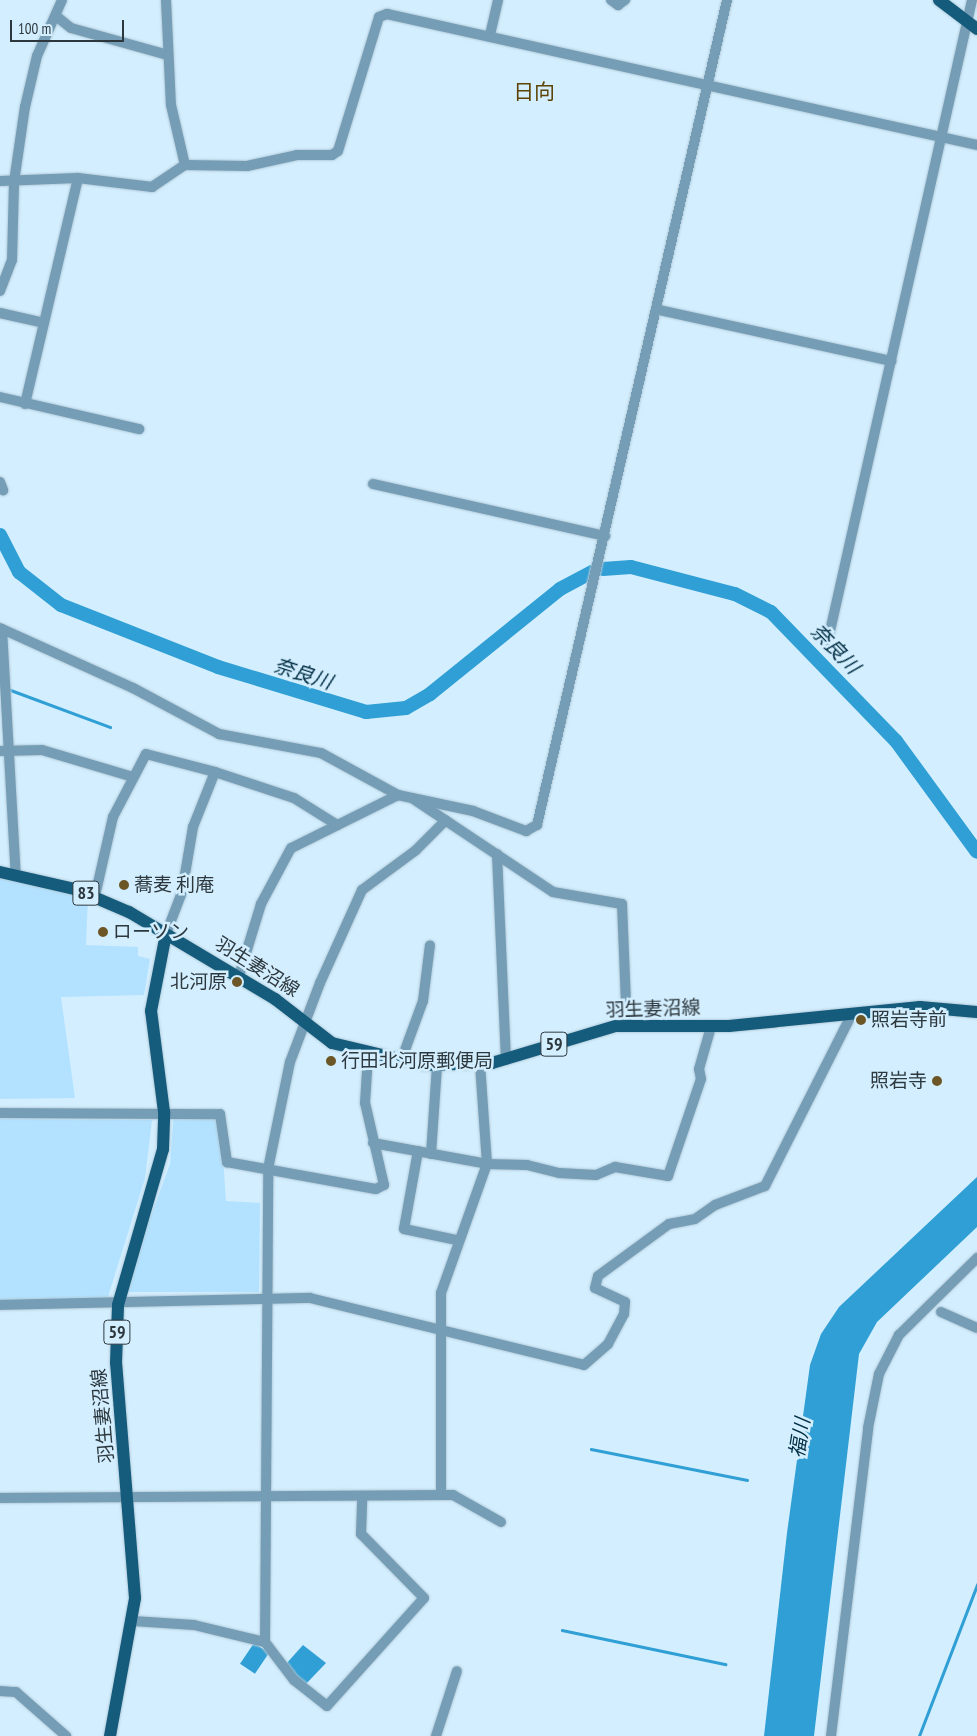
<!DOCTYPE html>
<meta charset="utf-8">
<style>
body{margin:0}
#map{position:relative;width:977px;height:1736px;overflow:hidden;background:#d3eefe;font-family:"PT Sans Narrow","Noto Sans JP",sans-serif}
div>[style]{position:absolute}
[style*='--x']{left:calc(var(--x)*1px);top:calc(var(--y)*1px);width:calc(var(--w)*1px);rotate:calc(var(--a)*1deg)}
.green>*{inset:0;background:#b2e2ff}
.water>*{inset:0;background:#2f9fd5;transform-origin:0 0}
.stream>*{height:2.5px;margin:-1.25px;padding:0 1.25px;transform-origin:1.25px;border-radius:1.25px;background:#2f9fd5}
.river>*{height:14px;margin:-7px;padding:0 7px;transform-origin:7px;border-radius:7px;background:#2f9fd5}
.roads{filter:drop-shadow(0 0 1px #b2cad8) drop-shadow(0 0 1px #b2cad8)}
.minor>*{height:10px;margin:-5px;padding:0 5px;transform-origin:5px;border-radius:5px;background:#759db5}
.major>*{height:12px;margin:-6px;padding:0 6px;transform-origin:6px;border-radius:6px;background:#155b7c}
.dots>*{width:14px;height:14px;translate:-50% -50%;box-sizing:border-box;border:2px solid #d3eefe;border-radius:50%}
span{translate:-50% -50%;white-space:nowrap;text-align:center;line-height:1.15;-webkit-text-stroke:5px #d3eefe;paint-order:stroke}
.shield-label span{padding:1px 4px;background:#d3eefe;border:1px solid;border-radius:4px;-webkit-text-stroke-width:0}
.shield-label{font-size:18px;color:#2d383e;font-weight:700}
.poi-label{font-size:19px;color:#2d383e}
.left{translate:0 -50%;text-align:left}
.right{translate:-100% -50%;text-align:right}
.street-label{font-size:19px;color:#2d383e}
.water-label{font-size:20px;color:#002e43;font-style:italic}
.quarter-label{font-size:21px;color:#5d4405}
.scale{position:absolute;left:10px;top:20px;width:114px;height:22px;box-sizing:border-box;border:2px solid #2d383e;border-top:0;padding-left:6px;font-size:15px;line-height:18px;white-space:nowrap;color:#2d383e;-webkit-text-stroke:4px #d3eefe;paint-order:stroke}
</style>
<div id="map">
<div class="green">
<i style="clip-path:polygon(0 877px,88px 897px,86px 945px,138px 947px,138px 956px,150px 959px,144px 995px,61px 997px,75px 1098px,0 1099px)"></i>
<i style="clip-path:polygon(215px 1108px,220px 1114px,226px 1201px,260px 1203px,259px 1292px,128px 1292px,137px 1254px,170px 1164px,174px 1110px)"></i>
<i style="clip-path:polygon(0 1119px,152px 1120px,145px 1178px,107px 1300px,0 1303px)"></i>
</div>
<div class="water">
<i style="clip-path:polygon(977px 1177px,977px 1227px,877px 1322px,859px 1354px,814px 1736px,764px 1736px,787px 1533px,810px 1365px,821px 1334px,839px 1307px)"></i>
<i style="left:254px;top:1643px;width:18px;height:25px;rotate:34deg"></i>
<i style="clip-path:polygon(303px 1645px,326px 1663px,304px 1686px,286px 1664px)"></i>
</div>
<div class="stream">
<i style="--x:8;--y:689;--w:109;--a:20.4"></i>
<i style="--x:591;--y:1449;--w:159;--a:11.2"></i>
<i style="--x:562;--y:1630;--w:167;--a:11.8"></i>
<i style="--x:919;--y:1736;--w:162;--a:-69"></i>
</div>
<div class="river">
<i style="--x:0;--y:535;--w:42;--a:62.8"></i>
<i style="--x:19;--y:572;--w:53;--a:38.2"></i>
<i style="--x:61;--y:605;--w:169;--a:21.5"></i>
<i style="--x:218;--y:667;--w:155;--a:16.9"></i>
<i style="--x:366;--y:712;--w:40;--a:-5.7"></i>
<i style="--x:406;--y:708;--w:28;--a:-30"></i>
<i style="--x:430;--y:694;--w:167;--a:-38.9"></i>
<i style="--x:560;--y:589;--w:38;--a:-28"></i>
<i style="--x:603;--y:569;--w:28;--a:-4"></i>
<i style="--x:631;--y:567;--w:107;--a:14.6"></i>
<i style="--x:735;--y:594;--w:40;--a:26.6"></i>
<i style="--x:771;--y:612;--w:180;--a:45.9"></i>
<i style="--x:896;--y:741;--w:137;--a:53.9"></i>
</div>
<div class="roads">
<div class="minor">
<i style="--x:166;--y:0;--w:105;--a:87.3"></i>
<i style="--x:171;--y:105;--w:62;--a:76.9"></i>
<i style="--x:611;--y:0;--w:9;--a:36"></i>
<i style="--x:618;--y:5;--w:9;--a:-36"></i>
<i style="--x:56;--y:16;--w:19;--a:39"></i>
<i style="--x:71;--y:28;--w:101;--a:15.6"></i>
<i style="--x:490;--y:35;--w:36;--a:-77"></i>
<i style="--x:0;--y:181;--w:78;--a:-2.2"></i>
<i style="--x:78;--y:178;--w:75;--a:6.9"></i>
<i style="--x:152;--y:187;--w:40;--a:-34"></i>
<i style="--x:185;--y:165;--w:62;--a:0.9"></i>
<i style="--x:247;--y:166;--w:51;--a:-12.4"></i>
<i style="--x:297;--y:155;--w:35;--a:0"></i>
<i style="--x:332;--y:155;--w:7;--a:-34"></i>
<i style="--x:338;--y:151;--w:140;--a:-73"></i>
<i style="--x:379;--y:17;--w:9;--a:-21"></i>
<i style="--x:387;--y:14;--w:604;--a:12.52"></i>
<i style="--x:0;--y:291;--w:33;--a:-69"></i>
<i style="--x:12;--y:260;--w:78;--a:-88.5"></i>
<i style="--x:14;--y:182;--w:76;--a:-81.7"></i>
<i style="--x:25;--y:107;--w:52;--a:-76.8"></i>
<i style="--x:37;--y:56;--w:61;--a:-65.9"></i>
<i style="--x:659;--y:310;--w:238;--a:12.4"></i>
<i style="--x:0;--y:313;--w:45;--a:12.8"></i>
<i style="--x:0;--y:397;--w:143;--a:13"></i>
<i style="--x:25;--y:404;--w:232;--a:-76.8"></i>
<i style="--x:0;--y:482;--w:9;--a:69"></i>
<i style="--x:373;--y:484;--w:238;--a:12.6"></i>
<i style="--x:0;--y:628;--w:146;--a:24.3"></i>
<i style="--x:133;--y:688;--w:98;--a:28.1"></i>
<i style="--x:219;--y:734;--w:104;--a:10.6"></i>
<i style="--x:321;--y:753;--w:88;--a:28.6"></i>
<i style="--x:398;--y:795;--w:119;--a:153.6"></i>
<i style="--x:291;--y:848;--w:64;--a:118.2"></i>
<i style="--x:261;--y:904;--w:75;--a:107"></i>
<i style="--x:2;--y:629;--w:247;--a:86.8"></i>
<i style="--x:828;--y:640;--w:656;--a:-77.32"></i>
<i style="--x:0;--y:751;--w:42;--a:-1.4"></i>
<i style="--x:42;--y:750;--w:95;--a:16.5"></i>
<i style="--x:398;--y:795;--w:77;--a:12"></i>
<i style="--x:473;--y:811;--w:57;--a:20.7"></i>
<i style="--x:526;--y:831;--w:13;--a:-29"></i>
<i style="--x:537;--y:825;--w:847;--a:-77.03"></i>
<i style="--x:412;--y:798;--w:169;--a:33.7"></i>
<i style="--x:553;--y:892;--w:70;--a:9.9"></i>
<i style="--x:622;--y:904;--w:122;--a:87.7"></i>
<i style="--x:497;--y:854;--w:206;--a:87.5"></i>
<i style="--x:95;--y:896;--w:81;--a:-77.2"></i>
<i style="--x:113;--y:817;--w:71;--a:-62.4"></i>
<i style="--x:146;--y:754;--w:71;--a:14.6"></i>
<i style="--x:166;--y:934;--w:45;--a:-69.1"></i>
<i style="--x:182;--y:892;--w:66;--a:-80.4"></i>
<i style="--x:193;--y:827;--w:59;--a:-68.2"></i>
<i style="--x:215;--y:772;--w:83;--a:18.2"></i>
<i style="--x:294;--y:798;--w:51;--a:32.1"></i>
<i style="--x:401;--y:1061;--w:64;--a:-69.9"></i>
<i style="--x:423;--y:1001;--w:56;--a:-82.9"></i>
<i style="--x:0;--y:1113;--w:220;--a:0.3"></i>
<i style="--x:220;--y:1114;--w:49;--a:81.7"></i>
<i style="--x:227;--y:1162;--w:151;--a:10.3"></i>
<i style="--x:376;--y:1189;--w:9;--a:-27"></i>
<i style="--x:384;--y:1185;--w:84;--a:-103"></i>
<i style="--x:365;--y:1103;--w:48;--a:-86.4"></i>
<i style="--x:373;--y:1143;--w:116;--a:10.4"></i>
<i style="--x:487;--y:1164;--w:40;--a:1.4"></i>
<i style="--x:527;--y:1165;--w:33;--a:14"></i>
<i style="--x:559;--y:1173;--w:37;--a:3"></i>
<i style="--x:596;--y:1175;--w:21;--a:-23"></i>
<i style="--x:615;--y:1167;--w:54;--a:9.6"></i>
<i style="--x:668;--y:1176;--w:102;--a:-71.2"></i>
<i style="--x:701;--y:1079;--w:10;--a:-101"></i>
<i style="--x:699;--y:1069;--w:44;--a:-74.1"></i>
<i style="--x:418;--y:1151;--w:79;--a:100.2"></i>
<i style="--x:404;--y:1229;--w:53;--a:11.9"></i>
<i style="--x:431;--y:1154;--w:88;--a:-86.1"></i>
<i style="--x:0;--y:1305;--w:310;--a:-1.3"></i>
<i style="--x:310;--y:1298;--w:282;--a:13.7"></i>
<i style="--x:584;--y:1365;--w:32;--a:-41"></i>
<i style="--x:608;--y:1344;--w:34;--a:-62"></i>
<i style="--x:624;--y:1314;--w:12;--a:-85"></i>
<i style="--x:625;--y:1302;--w:33;--a:-155"></i>
<i style="--x:595;--y:1288;--w:12;--a:-76"></i>
<i style="--x:598;--y:1276;--w:88;--a:-36.2"></i>
<i style="--x:669;--y:1224;--w:26;--a:-11"></i>
<i style="--x:695;--y:1219;--w:24;--a:-35"></i>
<i style="--x:715;--y:1205;--w:53;--a:-20.8"></i>
<i style="--x:765;--y:1186;--w:193;--a:-63.2"></i>
<i style="--x:941;--y:1312;--w:39;--a:24"></i>
<i style="--x:441;--y:1495;--w:12;--a:0"></i>
<i style="--x:453;--y:1495;--w:55;--a:29.4"></i>
<i style="--x:0;--y:1498;--w:441;--a:-0.4"></i>
<i style="--x:441;--y:1495;--w:202;--a:-90"></i>
<i style="--x:441;--y:1293;--w:137;--a:-70.4"></i>
<i style="--x:487;--y:1164;--w:100;--a:-94"></i>
<i style="--x:133;--y:1621;--w:61;--a:3.8"></i>
<i style="--x:194;--y:1625;--w:73;--a:13.5"></i>
<i style="--x:265;--y:1642;--w:48;--a:52.7"></i>
<i style="--x:294;--y:1680;--w:42;--a:38.2"></i>
<i style="--x:327;--y:1706;--w:145;--a:-48.1"></i>
<i style="--x:424;--y:1598;--w:90;--a:-134.5"></i>
<i style="--x:361;--y:1534;--w:37;--a:-88"></i>
<i style="--x:265;--y:1642;--w:473;--a:-89.6"></i>
<i style="--x:268;--y:1169;--w:109;--a:-78.4"></i>
<i style="--x:290;--y:1062;--w:85;--a:-69.2"></i>
<i style="--x:320;--y:983;--w:102;--a:-65.7"></i>
<i style="--x:362;--y:890;--w:67;--a:-36.5"></i>
<i style="--x:416;--y:850;--w:42;--a:-45"></i>
<i style="--x:0;--y:1691;--w:16;--a:4"></i>
<i style="--x:16;--y:1692;--w:67;--a:41.3"></i>
<i style="--x:436;--y:1736;--w:68;--a:-72.1"></i>
<i style="--x:831;--y:1736;--w:310;--a:-83.1"></i>
<i style="--x:868;--y:1428;--w:55;--a:-78.5"></i>
<i style="--x:879;--y:1374;--w:44;--a:-62.9"></i>
<i style="--x:899;--y:1335;--w:110;--a:-44.6"></i>
</div>
<div class="major">
<i style="--x:939;--y:0;--w:48;--a:37.3"></i>
<i style="--x:0;--y:872;--w:77;--a:12.8"></i>
<i style="--x:75;--y:889;--w:59;--a:23.1"></i>
<i style="--x:129;--y:912;--w:170;--a:30.8"></i>
<i style="--x:275;--y:999;--w:72;--a:37.7"></i>
<i style="--x:332;--y:1043;--w:95;--a:13.4"></i>
<i style="--x:424;--y:1065;--w:68;--a:-1.7"></i>
<i style="--x:492;--y:1063;--w:128;--a:-16.7"></i>
<i style="--x:615;--y:1026;--w:114;--a:0"></i>
<i style="--x:729;--y:1026;--w:192;--a:-5.7"></i>
<i style="--x:920;--y:1007;--w:57;--a:5"></i>
<i style="--x:110;--y:1736;--w:140;--a:-79.7"></i>
<i style="--x:135;--y:1598;--w:236;--a:-94.6"></i>
<i style="--x:116;--y:1363;--w:58;--a:-88"></i>
<i style="--x:118;--y:1305;--w:162;--a:-73.9"></i>
<i style="--x:163;--y:1149;--w:37;--a:-88"></i>
<i style="--x:164;--y:1112;--w:102;--a:-97.3"></i>
<i style="--x:151;--y:1011;--w:78;--a:-79"></i>
</div>
</div>
<div class="dots">
<i style="left:124px;top:885px;background:#6d5626"></i>
<i style="left:103px;top:932px;background:#6d5626"></i>
<i style="left:237px;top:982px;background:#6d5626"></i>
<i style="left:861px;top:1020px;background:#6d5626"></i>
<i style="left:331px;top:1061px;background:#6d5626"></i>
<i style="left:937px;top:1081px;background:#6d5626"></i>
</div>
<div class="shield-label">
<span style="left:86px;top:893px">83</span>
<span style="left:554px;top:1044px">59</span>
<span style="left:117px;top:1332px">59</span>
</div>
<div class="poi-label">
<span class="left" style="left:134px;top:885px">蕎麦 利庵</span>
<span class="left" style="left:113px;top:932px">ローソン</span>
<span class="right" style="left:227px;top:982px">北河原</span>
<span class="left" style="left:871px;top:1020px">照岩寺前</span>
<span class="left" style="left:341px;top:1061px">行田北河原郵便局</span>
<span class="right" style="left:927px;top:1081px">照岩寺</span>
</div>
<div class="street-label">
<span style="left:257px;top:967px;rotate:32deg">羽生妻沼線</span>
<span style="left:653px;top:1009px;rotate:-2deg">羽生妻沼線</span>
<span style="left:103px;top:1416px;rotate:-95deg">羽生妻沼線</span>
</div>
<div class="water-label">
<span style="left:835px;top:649px;rotate:46deg">奈良川</span>
<span style="left:303px;top:674px;rotate:18deg">奈良川</span>
<span style="left:800px;top:1438px;rotate:-81deg">福川</span>
</div>
<div class="quarter-label">
<span style="left:534px;top:92px">日向</span>
</div>
<div class="scale">100 m</div>
</div>
